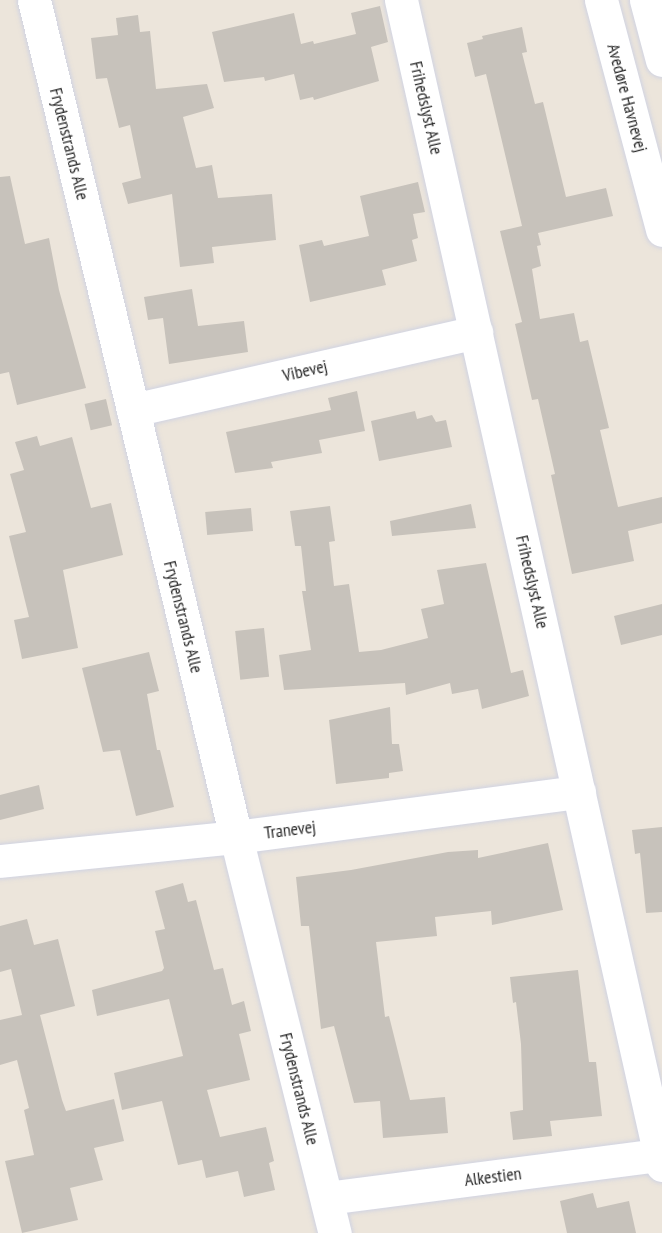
<!DOCTYPE html>
<meta charset="utf-8">
<style>
body{margin:0}
#map{position:relative;width:662px;height:1233px;overflow:hidden;background:#ece5db;font-family:"PT Sans Narrow",sans-serif}
div>[style]{position:absolute}
[style*='--x']{left:calc(var(--x)*1px);top:calc(var(--y)*1px);width:calc(var(--w)*1px);rotate:calc(var(--a)*1deg)}
.building>*{inset:0;background:#c7c2bb;transform-origin:0 0}
.roads{filter:drop-shadow(0 0 2px #d0d3e2) drop-shadow(0 0 2px #d0d3e2)}
.minor>*{height:33px;margin:-16.5px;padding:0 16.5px;transform-origin:16.5px;border-radius:16.5px;background:#fff}
span{translate:-50% -50%;white-space:nowrap;text-align:center;line-height:1.15;-webkit-text-stroke:4.5px #fff;paint-order:stroke}
.street-label{font-size:18px;color:#292929}
</style>
<div id="map">
<div class="building">
<i style="clip-path:polygon(380px 6px,388px 42px,371px 47px,379px 81px,314px 100px,313px 97px,300px 100px,294px 74px,265px 81px,264px 77px,224px 82px,212px 32px,294px 13px,301px 44px,313px 41px,314px 44px,356px 34px,351px 13px)"></i>
<i style="clip-path:polygon(138px 15px,140px 32px,150px 31px,156px 89px,207px 84px,214px 108px,183px 117px,196px 168px,212px 165px,218px 198px,272px 194px,276px 240px,212px 247px,214px 263px,180px 267px,172px 194px,128px 204px,122px 183px,141px 178px,130px 125px,119px 128px,107px 78px,96px 79px,91px 38px,118px 35px,116px 18px)"></i>
<i style="clip-path:polygon(522px 27px,527px 52px,522px 53px,535px 104px,543px 102px,566px 197px,606px 188px,613px 216px,538px 233px,541px 245px,537px 246px,541px 266px,532px 269px,540px 319px,574px 313px,580px 342px,588px 340px,609px 428px,600px 430px,618px 507px,662px 497px,662px 523px,628px 531px,634px 561px,572px 574px,551px 475px,555px 474px,538px 399px,532px 400px,515px 324px,522px 322px,500px 231px,522px 226px,486px 74px,475px 77px,467px 43px,483px 39px,482px 36px)"></i>
<i style="clip-path:polygon(10px 176px,25px 244px,49px 238px,59px 290px,86px 388px,17px 405px,9px 372px,0 374px,0 177px)"></i>
<i style="clip-path:polygon(418px 182px,425px 212px,413px 214px,418px 238px,412px 240px,417px 261px,382px 270px,386px 285px,310px 302px,299px 245px,322px 240px,324px 246px,369px 236px,360px 196px)"></i>
<i style="clip-path:polygon(192px 289px,198px 326px,244px 321px,248px 352px,169px 364px,163px 318px,148px 320px,144px 297px)"></i>
<i style="clip-path:polygon(357px 391px,365px 431px,319px 440px,322px 453px,271px 462px,273px 468px,235px 473px,226px 432px,331px 410px,328px 398px)"></i>
<i style="left:106px;top:399px;width:27px;height:22px;rotate:77deg"></i>
<i style="clip-path:polygon(415px 411px,417px 419px,432px 415px,436px 422px,446px 420px,452px 447px,379px 461px,371px 421px)"></i>
<i style="clip-path:polygon(37px 436px,40px 446px,72px 437px,91px 508px,111px 503px,123px 555px,63px 570px,78px 648px,22px 659px,14px 620px,29px 617px,9px 536px,26px 532px,10px 474px,24px 470px,15px 442px)"></i>
<i style="clip-path:polygon(471px 504px,476px 528px,392px 536px,390px 521px)"></i>
<i style="clip-path:polygon(330px 506px,335px 541px,329px 542px,334px 586px,349px 584px,359px 652px,381px 650px,428px 638px,421px 609px,444px 604px,437px 570px,486px 563px,511px 673px,523px 670px,529px 696px,482px 709px,478px 689px,452px 694px,450px 683px,406px 695px,405px 683px,284px 690px,279px 655px,311px 650px,302px 591px,306px 591px,301px 546px,295px 546px,290px 511px)"></i>
<i style="left:251px;top:508px;width:23px;height:46px;rotate:85deg"></i>
<i style="clip-path:polygon(662px 604px,662px 635px,621px 645px,614px 616px)"></i>
<i style="left:264px;top:628px;width:49px;height:29px;rotate:84deg"></i>
<i style="clip-path:polygon(149px 652px,159px 691px,147px 694px,157px 750px,160px 750px,174px 807px,136px 816px,120px 750px,103px 752px,82px 668px)"></i>
<i style="clip-path:polygon(390px 707px,392px 744px,399px 744px,403px 771px,389px 773px,389px 778px,336px 784px,329px 720px)"></i>
<i style="clip-path:polygon(39px 785px,44px 809px,0 820px,0 795px)"></i>
<i style="clip-path:polygon(662px 827px,662px 912px,646px 913px,640px 853px,635px 854px,632px 830px)"></i>
<i style="clip-path:polygon(548px 843px,563px 910px,492px 925px,491px 911px,435px 917px,437px 936px,376px 942px,385px 1017px,389px 1016px,410px 1100px,445px 1097px,448px 1133px,383px 1138px,380px 1101px,354px 1103px,334px 1026px,321px 1029px,309px 926px,301px 926px,296px 877px,351px 870px,448px 852px,478px 850px,478px 858px)"></i>
<i style="clip-path:polygon(183px 883px,188px 902px,196px 900px,214px 970px,223px 968px,232px 1005px,244px 1001px,251px 1031px,239px 1034px,250px 1080px,207px 1090px,220px 1137px,266px 1127px,274px 1161px,269px 1163px,275px 1190px,244px 1197px,238px 1171px,206px 1178px,202px 1160px,178px 1165px,162px 1101px,122px 1110px,114px 1073px,183px 1056px,169px 999px,97px 1016px,92px 990px,162px 971px,164px 968px,155px 931px,165px 929px,155px 891px)"></i>
<i style="clip-path:polygon(27px 919px,34px 945px,58px 939px,75px 1006px,40px 1015px,62px 1100px,66px 1111px,114px 1099px,124px 1141px,94px 1148px,103px 1180px,70px 1188px,78px 1220px,22px 1233px,5px 1161px,34px 1155px,24px 1110px,29px 1108px,17px 1060px,0 1065px,0 1020px,22px 1015px,11px 969px,0 972px,0 926px)"></i>
<i style="clip-path:polygon(578px 970px,589px 1062px,596px 1062px,602px 1116px,550px 1121px,552px 1136px,513px 1140px,510px 1112px,523px 1110px,521px 1044px,516px 1002px,513px 1003px,510px 977px)"></i>
<i style="clip-path:polygon(593px 1193px,597px 1208px,629px 1201px,636px 1233px,567px 1233px,560px 1201px)"></i>
</div>
<div class="roads">
<div class="minor">
<i style="--x:34;--y:0;--w:861;--a:76.43"></i>
<i style="--x:236;--y:837;--w:408;--a:76"></i>
<i style="--x:401;--y:0;--w:1194;--a:77.37"></i>
<i style="--x:601;--y:0;--w:238;--a:75.1"></i>
<i style="--x:646;--y:0;--w:62;--a:75.1"></i>
<i style="--x:133;--y:410;--w:352;--a:-12.8"></i>
<i style="--x:0;--y:861;--w:237;--a:-5.8"></i>
<i style="--x:236;--y:837;--w:346;--a:-7.5"></i>
<i style="--x:327;--y:1198;--w:336;--a:-7.4"></i>
</div>
</div>
<div class="street-label">
<span style="left:627px;top:98px;rotate:75deg">Avedøre Havnevej</span>
<span style="left:426px;top:108px;rotate:77deg">Frihedslyst Alle</span>
<span style="left:69px;top:144px;rotate:76deg">Frydenstrands Alle</span>
<span style="left:305px;top:371px;rotate:-13deg">Vibevej</span>
<span style="left:532px;top:582px;rotate:77deg">Frihedslyst Alle</span>
<span style="left:183px;top:617px;rotate:76deg">Frydenstrands Alle</span>
<span style="left:290px;top:830px;rotate:-7deg">Tranevej</span>
<span style="left:299px;top:1089px;rotate:76deg">Frydenstrands Alle</span>
<span style="left:493px;top:1177px;rotate:-7deg">Alkestien</span>
</div>
</div>
